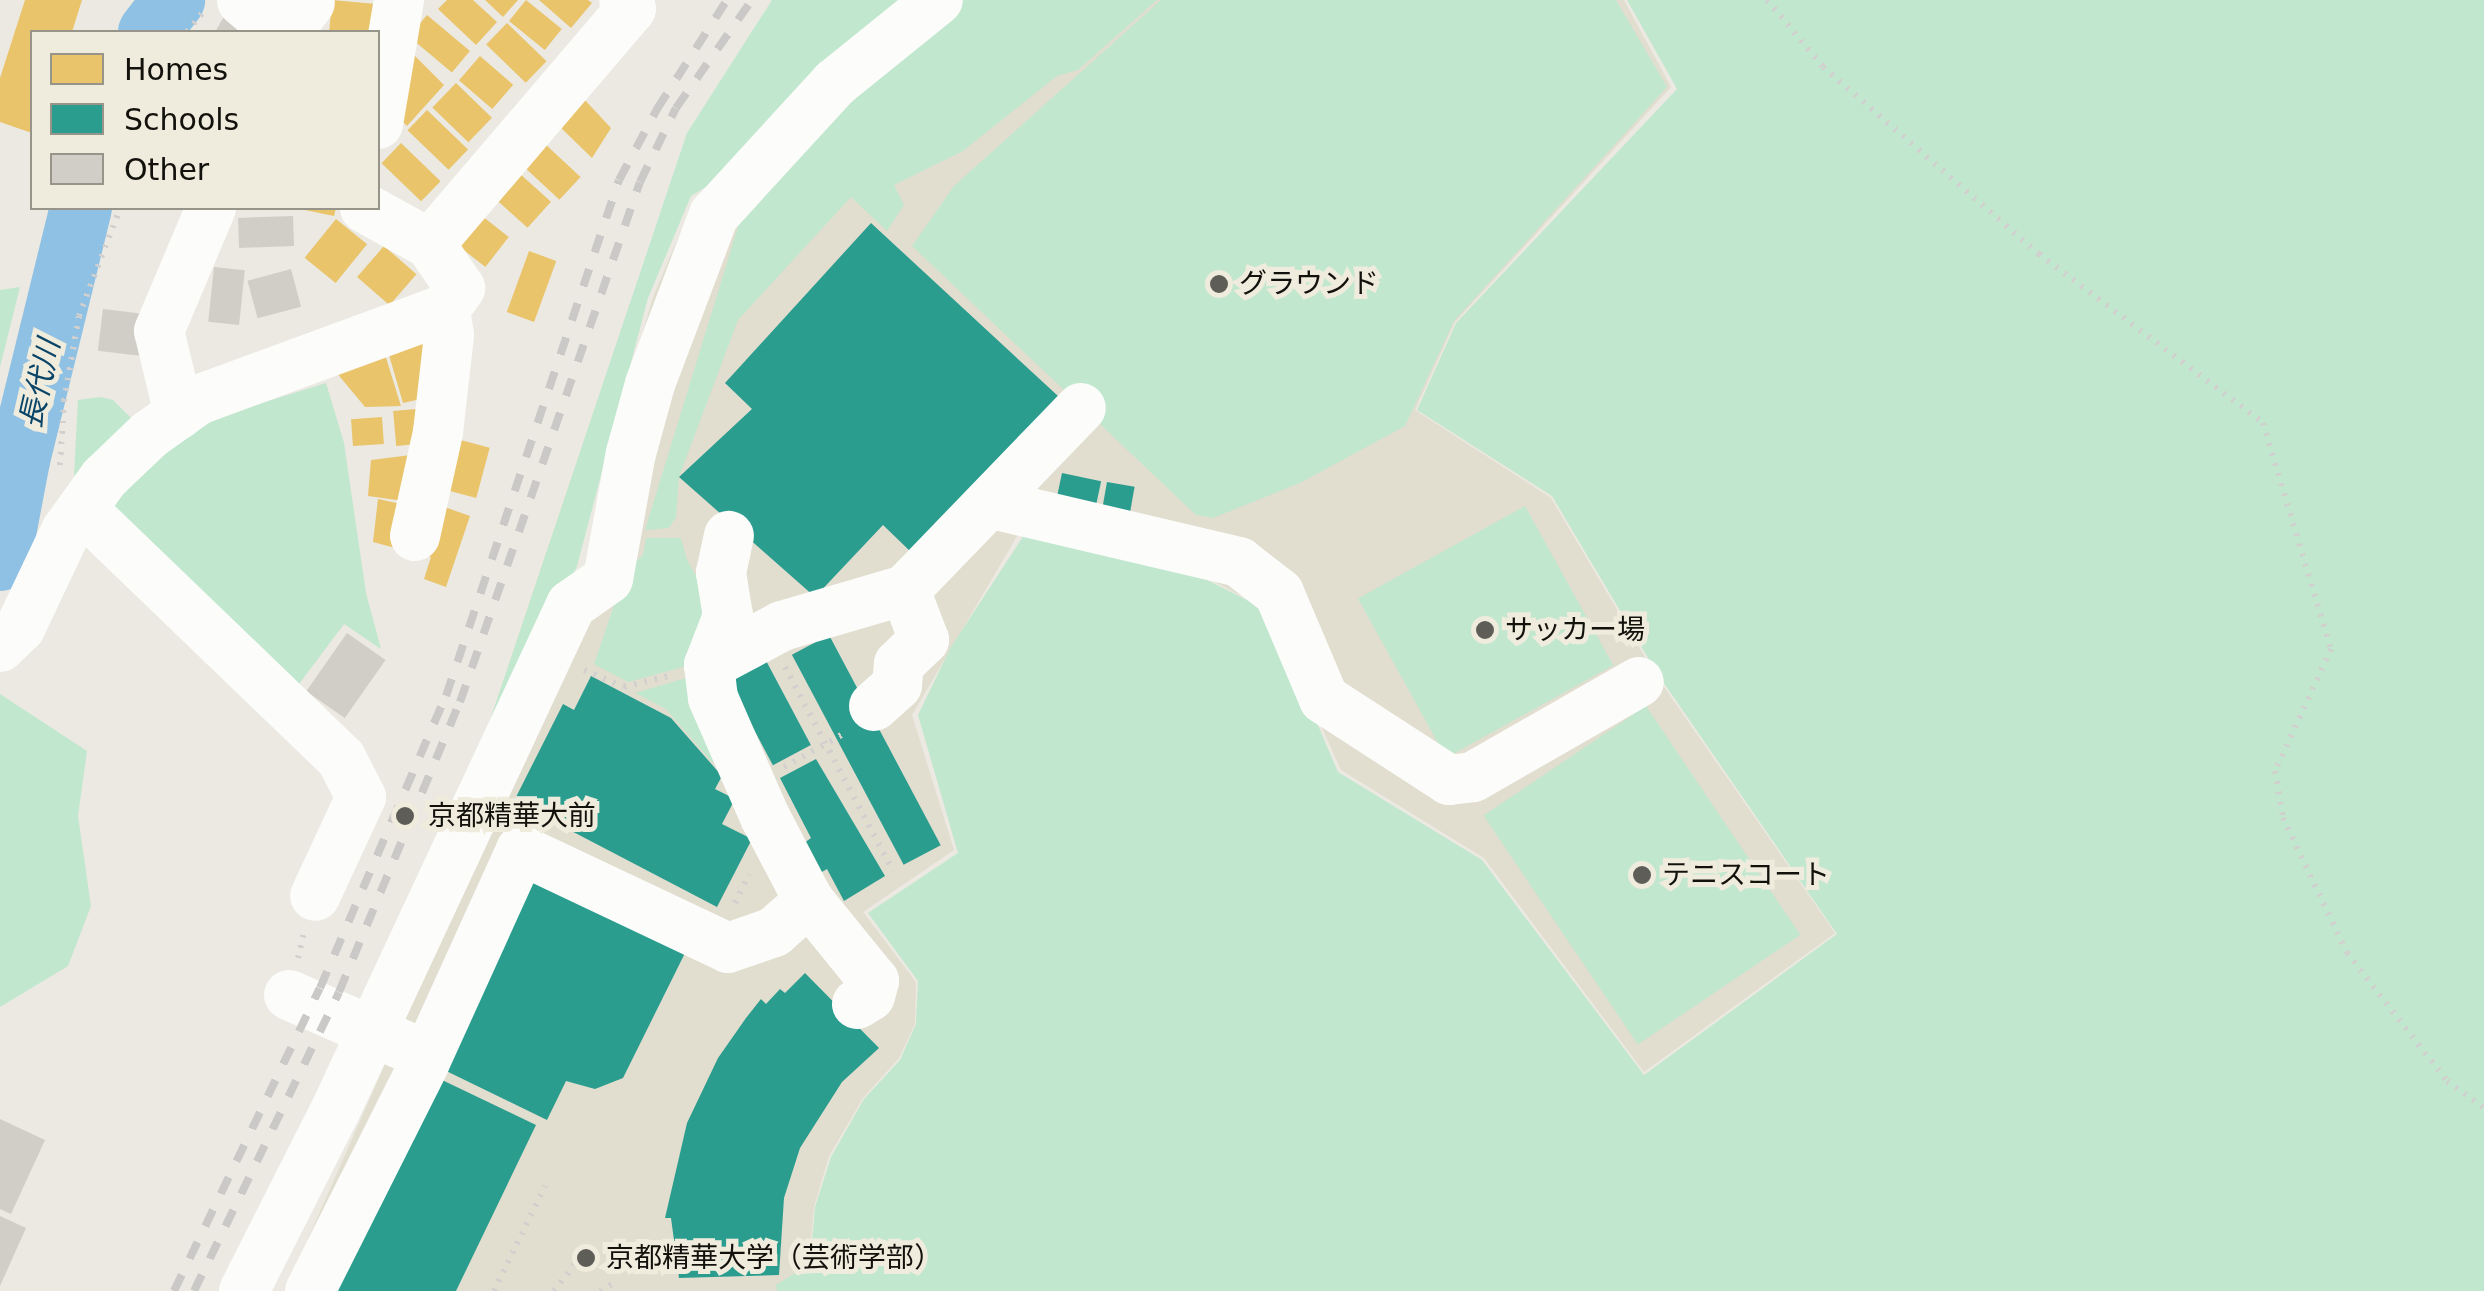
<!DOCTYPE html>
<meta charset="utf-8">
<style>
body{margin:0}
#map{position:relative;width:2484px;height:1291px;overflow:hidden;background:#ebe9e1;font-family:"DejaVu Sans","Noto Sans JP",sans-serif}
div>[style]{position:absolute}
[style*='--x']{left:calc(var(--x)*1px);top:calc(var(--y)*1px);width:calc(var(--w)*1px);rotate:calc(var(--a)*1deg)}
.built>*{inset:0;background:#e1ddcf}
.green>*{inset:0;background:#c1e7ce;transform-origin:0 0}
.homes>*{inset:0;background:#e9c46a;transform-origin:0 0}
.schools>*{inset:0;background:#2a9d8f;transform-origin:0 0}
.river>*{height:62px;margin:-31px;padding:0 31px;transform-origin:31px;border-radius:31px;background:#8fc1e4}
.building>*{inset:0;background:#d1cec8;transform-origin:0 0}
.path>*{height:6px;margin-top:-3px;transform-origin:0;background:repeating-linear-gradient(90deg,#d1d0ce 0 2.5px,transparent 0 10.5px)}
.minor>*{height:50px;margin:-25px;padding:0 25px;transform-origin:25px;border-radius:25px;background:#fcfcfa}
.rail>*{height:8px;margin-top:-4px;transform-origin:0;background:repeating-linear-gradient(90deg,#cac9c7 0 18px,transparent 0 36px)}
.dots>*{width:28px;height:28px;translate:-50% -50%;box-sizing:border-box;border:5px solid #efecdd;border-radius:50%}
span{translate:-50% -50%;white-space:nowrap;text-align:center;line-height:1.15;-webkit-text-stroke:10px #efecdd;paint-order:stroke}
.poi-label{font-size:28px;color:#12110c}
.left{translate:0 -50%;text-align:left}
.water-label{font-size:30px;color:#0a4467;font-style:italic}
.legend{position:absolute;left:30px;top:30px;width:350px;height:180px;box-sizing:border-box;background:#efecdd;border:2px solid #979489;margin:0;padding:12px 18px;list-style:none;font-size:30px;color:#12110c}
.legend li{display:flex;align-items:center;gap:20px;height:50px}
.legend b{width:50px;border:2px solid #979489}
</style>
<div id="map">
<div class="built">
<i style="clip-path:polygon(921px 0,1624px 0,1671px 87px,1455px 322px,1415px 410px,1551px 498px,1655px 674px,1835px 933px,1644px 1072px,1484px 858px,1341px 770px,1269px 610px,1162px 555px,1023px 526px,912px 715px,954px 850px,863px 912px,916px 982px,915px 1024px,899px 1058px,863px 1098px,829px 1156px,814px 1207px,806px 1291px,285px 1291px,585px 611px,615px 432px,653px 297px,694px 200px,744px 169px)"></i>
</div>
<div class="green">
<i style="clip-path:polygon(772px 0,908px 0,744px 164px,691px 196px,648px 298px,577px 566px,500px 727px,489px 723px,687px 133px)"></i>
<i style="clip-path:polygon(957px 0,1157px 0,1078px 70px,1057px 76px,963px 151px,894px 185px,904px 205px,887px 231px,851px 197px,738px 320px,679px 477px,676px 517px,669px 528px,645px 530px,741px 217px,794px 158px)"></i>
<i style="clip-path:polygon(1161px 0,1616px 0,1667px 87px,1454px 321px,1405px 426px,1300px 483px,1213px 518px,1196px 515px,912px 246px,954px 186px)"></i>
<i style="clip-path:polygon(1627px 0,2484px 0,2484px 1291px,777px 1291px,776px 1285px,810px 1264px,815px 1207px,831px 1157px,864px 1099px,900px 1060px,916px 1024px,918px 981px,868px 913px,958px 853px,918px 715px,951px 647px,1026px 532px,1161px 557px,1269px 611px,1338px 772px,1482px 860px,1644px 1075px,1837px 934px,1657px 673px,1552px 496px,1417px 410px,1456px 323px,1677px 89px)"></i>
<i style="clip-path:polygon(20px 287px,0 367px,0 290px)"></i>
<i style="clip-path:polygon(326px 383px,344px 443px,366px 593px,381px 649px,344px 624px,299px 684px,108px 506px,158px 449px,224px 415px)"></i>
<i style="clip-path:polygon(101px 397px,113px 400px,136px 423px,74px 476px,78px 400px)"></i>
<i style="left:1525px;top:506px;width:182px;height:191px;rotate:61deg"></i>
<i style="clip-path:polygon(646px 538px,681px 538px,687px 560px,711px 602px,698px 663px,628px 682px,594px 664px,626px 570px,643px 555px)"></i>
<i style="clip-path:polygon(700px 674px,725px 756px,712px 762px,666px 709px,635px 693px)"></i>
<i style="clip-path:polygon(0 694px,87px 751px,78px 816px,91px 906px,68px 966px,0 1007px)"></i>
<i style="left:1646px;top:706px;width:276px;height:196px;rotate:56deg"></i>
</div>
<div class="homes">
<i style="clip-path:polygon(25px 0,82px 0,72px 32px,32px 32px,32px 133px,0 122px,0 78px)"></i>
<i style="left:332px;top:0;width:42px;height:32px;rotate:5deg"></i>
<i style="clip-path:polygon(447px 0,473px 0,497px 22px,476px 45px,438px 9px)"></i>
<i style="clip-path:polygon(485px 0,518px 0,503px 17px)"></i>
<i style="left:526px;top:0;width:46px;height:27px;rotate:39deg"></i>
<i style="clip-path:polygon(539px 0,588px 0,592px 3px,571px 28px)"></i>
<i style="left:427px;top:15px;width:56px;height:28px;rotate:40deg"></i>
<i style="left:507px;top:23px;width:55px;height:30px;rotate:44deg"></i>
<i style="clip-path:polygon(413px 54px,444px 85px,407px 126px,398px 117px)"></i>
<i style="left:480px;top:56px;width:44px;height:32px;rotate:41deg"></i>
<i style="left:456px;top:83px;width:50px;height:34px;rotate:44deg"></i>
<i style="clip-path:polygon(583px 98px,611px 128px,592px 158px,558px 125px)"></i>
<i style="left:427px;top:110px;width:57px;height:28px;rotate:44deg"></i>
<i style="left:401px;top:143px;width:55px;height:28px;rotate:44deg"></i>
<i style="left:544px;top:143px;width:50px;height:31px;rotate:43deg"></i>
<i style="left:519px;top:173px;width:43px;height:35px;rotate:42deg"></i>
<i style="clip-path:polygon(295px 208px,336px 208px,334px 216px)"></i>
<i style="left:482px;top:216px;width:34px;height:38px;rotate:38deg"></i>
<i style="left:336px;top:219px;width:40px;height:50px;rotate:39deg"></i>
<i style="left:384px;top:246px;width:43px;height:41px;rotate:41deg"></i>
<i style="left:529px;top:251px;width:29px;height:65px;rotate:20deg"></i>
<i style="clip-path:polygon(430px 331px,434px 396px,403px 403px,389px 355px,414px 347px,411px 335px)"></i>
<i style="clip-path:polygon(383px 348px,401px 406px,365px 407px,331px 366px)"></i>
<i style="left:428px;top:408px;width:35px;height:35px;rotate:85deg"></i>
<i style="left:382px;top:417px;width:27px;height:31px;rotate:86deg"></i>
<i style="left:453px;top:438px;width:38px;height:52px;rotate:15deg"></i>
<i style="clip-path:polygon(419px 454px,411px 502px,368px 496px,371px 460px)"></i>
<i style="clip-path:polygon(378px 499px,411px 506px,403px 550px,373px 542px)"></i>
<i style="clip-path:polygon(436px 504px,470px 516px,446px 587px,424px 579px,431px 557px,420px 553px)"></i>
</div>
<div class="schools">
<i style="clip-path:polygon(871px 223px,1058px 396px,912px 553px,883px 525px,815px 597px,679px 477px,752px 409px,725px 383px)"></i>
<i style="left:1062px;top:473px;width:40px;height:26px;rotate:12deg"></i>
<i style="left:1107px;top:482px;width:28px;height:25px;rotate:10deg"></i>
<i style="left:829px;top:635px;width:238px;height:42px;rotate:62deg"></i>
<i style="left:763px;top:655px;width:102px;height:43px;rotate:62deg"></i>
<i style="clip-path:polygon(591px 676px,671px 718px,722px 776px,715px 789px,735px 799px,722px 824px,752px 839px,717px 907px,514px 801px,563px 704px,574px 710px)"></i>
<i style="clip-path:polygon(816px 759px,885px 876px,844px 901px,827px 869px,815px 876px,800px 846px,811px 838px,780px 778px)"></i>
<i style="clip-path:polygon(536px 874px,687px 949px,623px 1078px,595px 1089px,566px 1081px,547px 1120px,436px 1066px)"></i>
<i style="clip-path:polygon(805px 973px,879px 1048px,842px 1082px,800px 1148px,784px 1198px,779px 1275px,679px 1278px,671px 1218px,665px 1218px,687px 1123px,718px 1058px,746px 1018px,761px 999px,766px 1004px,780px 989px,785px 993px)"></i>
<i style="clip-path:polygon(440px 1079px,536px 1125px,456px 1291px,333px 1291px)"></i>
</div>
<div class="river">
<i style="--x:149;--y:32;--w:41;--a:-52"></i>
<i style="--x:0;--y:560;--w:102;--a:-79.2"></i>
<i style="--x:19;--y:460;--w:260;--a:-76.2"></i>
</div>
<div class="building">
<i style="clip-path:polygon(226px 13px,248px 32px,215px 32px)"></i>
<i style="left:293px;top:216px;width:30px;height:55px;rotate:88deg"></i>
<i style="left:214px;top:267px;width:31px;height:55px;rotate:6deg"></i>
<i style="left:291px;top:269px;width:39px;height:45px;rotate:75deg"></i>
<i style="left:103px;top:309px;width:42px;height:42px;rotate:7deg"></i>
<i style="left:347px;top:633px;width:47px;height:71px;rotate:35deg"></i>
<i style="clip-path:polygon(0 1119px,45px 1140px,11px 1214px,0 1209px)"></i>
<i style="clip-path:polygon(0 1216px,26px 1228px,0 1286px)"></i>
</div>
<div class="path">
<i style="--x:1767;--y:0;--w:87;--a:50.1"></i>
<i style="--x:1823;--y:67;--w:286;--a:40.9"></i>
<i style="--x:2039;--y:254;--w:281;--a:37"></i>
<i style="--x:2263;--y:423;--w:236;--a:73.3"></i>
<i style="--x:2331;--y:649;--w:134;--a:114.7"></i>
<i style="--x:2275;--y:771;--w:48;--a:80.3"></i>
<i style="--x:2283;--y:818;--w:149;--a:64.6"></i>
<i style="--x:2347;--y:953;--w:162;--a:52"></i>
<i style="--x:2447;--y:1081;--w:46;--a:36.1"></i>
<i style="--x:187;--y:32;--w:28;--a:-51"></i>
<i style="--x:60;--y:465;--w:64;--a:-86.4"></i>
<i style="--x:64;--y:401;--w:86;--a:-80"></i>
<i style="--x:79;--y:316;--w:116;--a:-69.2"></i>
<i style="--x:785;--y:667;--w:231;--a:62.1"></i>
<i style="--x:584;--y:670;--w:43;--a:23"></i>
<i style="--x:624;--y:687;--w:49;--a:-14"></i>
<i style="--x:784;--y:767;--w:72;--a:-29.1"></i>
<i style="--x:735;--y:903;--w:32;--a:-64"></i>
<i style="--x:298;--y:958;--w:28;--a:-77"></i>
<i style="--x:494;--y:1291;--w:117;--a:-64.1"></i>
<i style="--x:554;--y:1291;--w:61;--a:-52.4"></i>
<i style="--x:600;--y:1291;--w:14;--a:-30"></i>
</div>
<div class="minor">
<i style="--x:242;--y:1;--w:48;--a:40"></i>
<i style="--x:287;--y:32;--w:37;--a:-52"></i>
<i style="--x:378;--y:124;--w:126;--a:-80.4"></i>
<i style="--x:365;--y:208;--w:74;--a:29"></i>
<i style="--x:430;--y:244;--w:309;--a:-49.5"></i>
<i style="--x:631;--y:9;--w:11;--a:-128"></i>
<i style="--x:179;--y:414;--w:85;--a:-103.5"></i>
<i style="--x:159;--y:331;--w:134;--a:-67.1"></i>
<i style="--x:992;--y:504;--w:254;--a:13.2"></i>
<i style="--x:1239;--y:562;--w:51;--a:37.8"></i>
<i style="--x:1279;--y:593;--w:115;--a:67"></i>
<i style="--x:1324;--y:699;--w:149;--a:32.9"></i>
<i style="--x:1449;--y:780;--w:24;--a:-7"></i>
<i style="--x:1473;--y:777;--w:191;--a:-29.8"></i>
<i style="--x:82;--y:509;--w:359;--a:43.9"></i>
<i style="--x:341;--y:758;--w:44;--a:62.9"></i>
<i style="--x:361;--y:797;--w:109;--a:114.9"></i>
<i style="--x:415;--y:536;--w:107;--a:-77.5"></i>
<i style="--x:438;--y:432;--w:98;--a:-83.5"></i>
<i style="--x:449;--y:335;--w:26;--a:-99"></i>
<i style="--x:0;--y:647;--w:28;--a:-44"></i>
<i style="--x:20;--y:628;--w:107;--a:-64.6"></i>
<i style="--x:66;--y:531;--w:65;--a:-54.4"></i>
<i style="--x:104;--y:478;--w:62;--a:-43.7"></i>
<i style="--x:149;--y:435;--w:60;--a:-35.5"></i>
<i style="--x:198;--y:400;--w:263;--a:-20.2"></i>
<i style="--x:445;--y:309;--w:26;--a:-54"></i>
<i style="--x:460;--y:288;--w:53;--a:-124.3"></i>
<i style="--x:709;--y:665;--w:53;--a:-68.8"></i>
<i style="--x:728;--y:616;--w:44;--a:-99.2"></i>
<i style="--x:721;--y:573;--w:38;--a:-78"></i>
<i style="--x:874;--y:706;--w:31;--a:-42"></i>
<i style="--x:897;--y:685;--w:21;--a:-85"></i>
<i style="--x:899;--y:664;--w:35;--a:-44"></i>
<i style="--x:924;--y:640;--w:53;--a:-110.8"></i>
<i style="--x:289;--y:995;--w:124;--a:23.7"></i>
<i style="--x:857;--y:1004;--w:15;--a:-32"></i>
<i style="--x:870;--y:996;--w:16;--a:-75"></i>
<i style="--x:874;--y:981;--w:103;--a:-129.1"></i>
<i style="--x:809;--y:901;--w:95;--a:-117.6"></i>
<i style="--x:765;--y:817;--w:130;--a:-113.6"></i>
<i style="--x:713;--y:698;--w:33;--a:-97"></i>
<i style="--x:709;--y:665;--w:83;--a:-28.1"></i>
<i style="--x:782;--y:626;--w:128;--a:-16.3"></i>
<i style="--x:905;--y:590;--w:253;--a:-46"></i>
<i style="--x:244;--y:1291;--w:204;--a:-63.2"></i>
<i style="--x:336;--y:1109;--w:556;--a:-65"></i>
<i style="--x:571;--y:605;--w:45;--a:-35.1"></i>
<i style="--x:608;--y:579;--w:128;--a:-79.7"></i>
<i style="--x:631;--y:453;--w:72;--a:-74.6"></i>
<i style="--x:650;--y:384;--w:181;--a:-69.3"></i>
<i style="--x:714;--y:215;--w:179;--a:-47.5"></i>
<i style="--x:835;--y:83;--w:132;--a:-38.9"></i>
<i style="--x:310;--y:1291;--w:254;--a:-63.3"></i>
<i style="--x:424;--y:1064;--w:235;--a:-65.6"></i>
<i style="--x:521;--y:850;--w:229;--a:25.3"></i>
<i style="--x:728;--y:948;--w:49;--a:-19.2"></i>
<i style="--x:774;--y:932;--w:47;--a:-41.5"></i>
</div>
<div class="rail">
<i style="--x:174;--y:1291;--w:336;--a:-64.3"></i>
<i style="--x:320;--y:988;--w:318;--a:-66.7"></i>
<i style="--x:446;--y:696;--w:544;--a:-71.47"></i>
<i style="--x:619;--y:180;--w:81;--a:-61.8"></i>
<i style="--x:657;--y:109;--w:130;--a:-57.3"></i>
<i style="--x:194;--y:1291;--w:332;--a:-64.1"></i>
<i style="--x:339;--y:992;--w:314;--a:-67.4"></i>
<i style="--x:460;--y:702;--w:550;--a:-70.91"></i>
<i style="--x:640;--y:182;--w:82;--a:-64.1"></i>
<i style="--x:676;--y:108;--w:132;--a:-54.9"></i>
</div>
<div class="dots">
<i style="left:1219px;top:284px;background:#5e5d57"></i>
<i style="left:1485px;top:630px;background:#5e5d57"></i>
<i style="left:405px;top:816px;background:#5e5d57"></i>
<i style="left:1642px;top:875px;background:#5e5d57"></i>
<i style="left:586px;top:1258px;background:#5e5d57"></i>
</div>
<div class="poi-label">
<span class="left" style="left:1239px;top:284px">グラウンド</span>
<span class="left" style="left:1505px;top:630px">サッカー場</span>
<span class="left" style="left:428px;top:816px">京都精華大前</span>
<span class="left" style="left:1662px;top:875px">テニスコート</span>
<span class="left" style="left:606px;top:1258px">京都精華大学（芸術学部）</span>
</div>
<div class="water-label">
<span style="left:40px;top:384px;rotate:-77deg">長代川</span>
</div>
<ul class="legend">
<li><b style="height:28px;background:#e9c46a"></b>Homes</li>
<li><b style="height:28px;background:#2a9d8f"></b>Schools</li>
<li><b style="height:28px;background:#d1cec8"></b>Other</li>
</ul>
</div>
